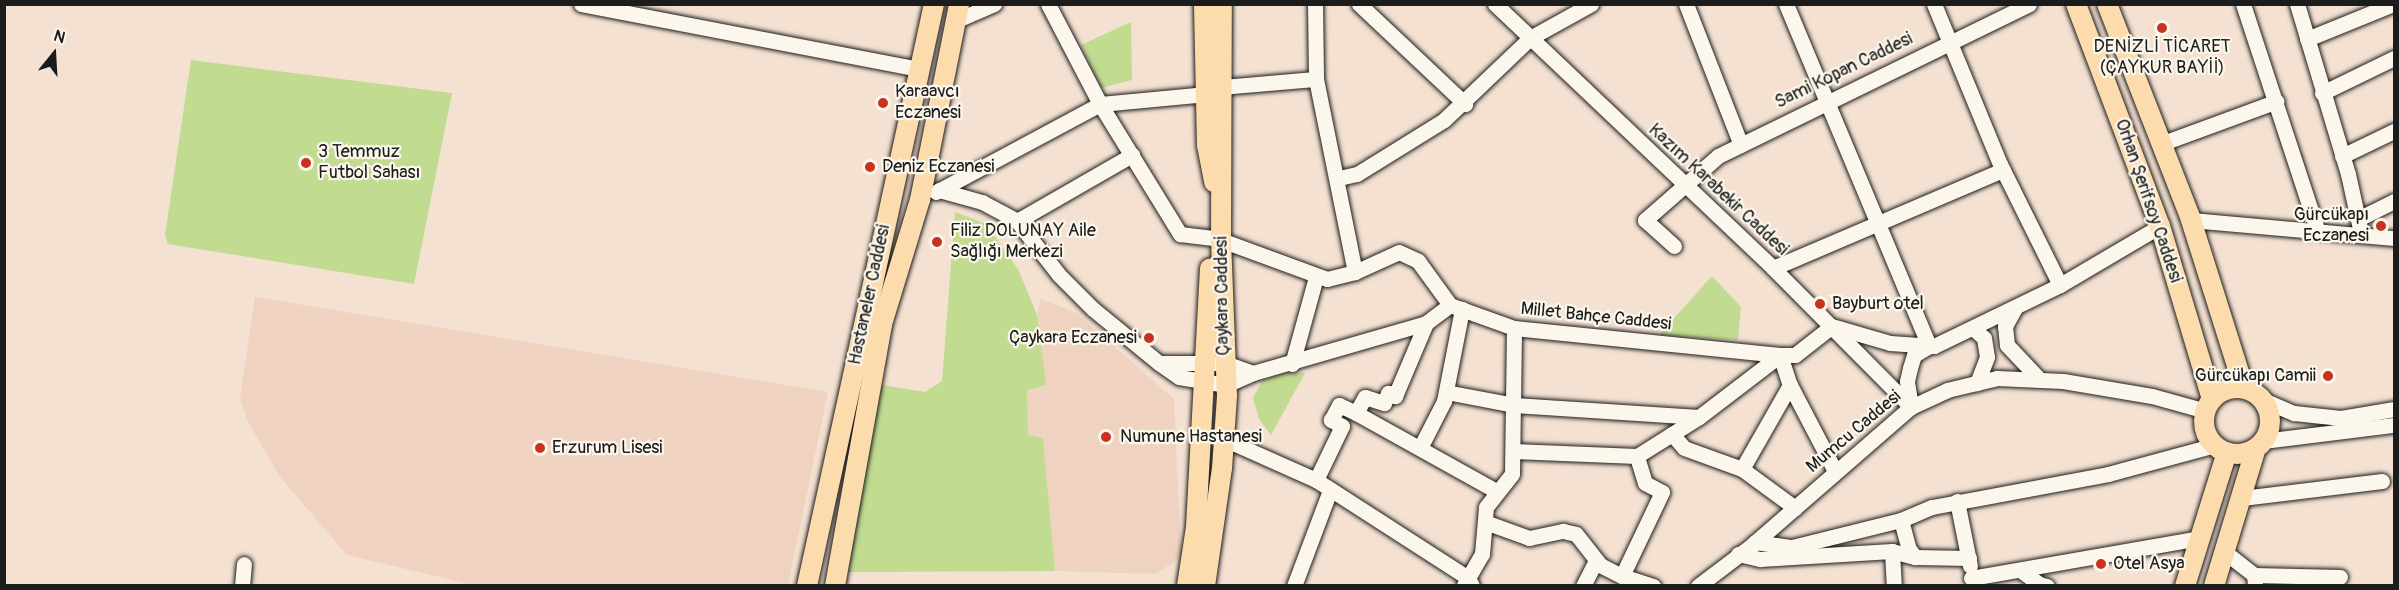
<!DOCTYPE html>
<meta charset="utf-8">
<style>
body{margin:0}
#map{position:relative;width:2399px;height:590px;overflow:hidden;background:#f4e1d2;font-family:Pangolin,sans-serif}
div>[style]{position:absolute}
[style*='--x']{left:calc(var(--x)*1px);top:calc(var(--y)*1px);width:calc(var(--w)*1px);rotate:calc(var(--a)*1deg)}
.built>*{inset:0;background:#efd2bf}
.green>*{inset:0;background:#c1db91}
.roads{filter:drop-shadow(0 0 2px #1c1c1c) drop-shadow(0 0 2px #1c1c1c)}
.minor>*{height:15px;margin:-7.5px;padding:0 7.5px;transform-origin:7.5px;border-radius:7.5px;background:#fbf7ec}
.major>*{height:20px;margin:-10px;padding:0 10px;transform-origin:10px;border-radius:10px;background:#fcdcac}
.major>.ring{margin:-10px;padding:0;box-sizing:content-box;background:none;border:20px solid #fcdcac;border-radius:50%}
.dots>*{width:16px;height:16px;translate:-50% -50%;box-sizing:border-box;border:3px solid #fbf7ec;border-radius:50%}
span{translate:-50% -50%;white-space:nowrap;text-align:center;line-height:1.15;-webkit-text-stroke:4.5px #fbf7ec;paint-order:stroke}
.poi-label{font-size:18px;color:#1c1c1c}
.left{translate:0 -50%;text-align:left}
.right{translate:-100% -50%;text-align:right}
.street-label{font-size:18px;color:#1c1c1c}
.frame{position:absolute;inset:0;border:6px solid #1c1c1c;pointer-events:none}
.north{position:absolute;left:24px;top:24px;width:60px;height:60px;-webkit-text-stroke:4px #fbf7ec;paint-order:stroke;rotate:18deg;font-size:16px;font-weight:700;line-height:24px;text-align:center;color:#1c1c1c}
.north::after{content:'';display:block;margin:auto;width:21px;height:27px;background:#1c1c1c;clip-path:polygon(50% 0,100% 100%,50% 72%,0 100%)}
</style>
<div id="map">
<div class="built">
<i style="clip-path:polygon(255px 297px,828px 392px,788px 585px,473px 585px,347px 555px,280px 477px,248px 422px,240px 398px)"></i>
<i style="clip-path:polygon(1041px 299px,1076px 313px,1174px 399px,1181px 557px,1156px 574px,1055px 571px,1043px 439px,1028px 436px,1027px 390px,1045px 385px,1037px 315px)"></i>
</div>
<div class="green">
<i style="clip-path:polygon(1131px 22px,1132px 80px,1101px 88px,1081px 45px)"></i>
<i style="clip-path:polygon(191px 60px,452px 93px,414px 284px,168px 244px,165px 235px)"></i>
<i style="clip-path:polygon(955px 212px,986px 224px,1018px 269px,1037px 315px,1046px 385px,1027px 390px,1028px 435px,1043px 438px,1055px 571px,846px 572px,877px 384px,925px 392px,942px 381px)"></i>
<i style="clip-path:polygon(1712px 276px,1741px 307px,1738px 340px,1659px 335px)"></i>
<i style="clip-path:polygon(1284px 372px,1305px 373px,1271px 435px,1259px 419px,1253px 398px,1262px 381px)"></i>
</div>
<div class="roads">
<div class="minor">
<i style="--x:581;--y:4;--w:344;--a:10.9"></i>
<i style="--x:1048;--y:4;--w:113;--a:62.5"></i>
<i style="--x:1100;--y:104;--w:153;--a:58.4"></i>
<i style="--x:1180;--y:234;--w:31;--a:7"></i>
<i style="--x:1315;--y:4;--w:75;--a:89.2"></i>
<i style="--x:1316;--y:79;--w:197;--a:78.6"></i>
<i style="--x:1359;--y:4;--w:146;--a:43.3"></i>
<i style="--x:1495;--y:4;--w:383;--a:43.5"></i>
<i style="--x:1773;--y:268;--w:196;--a:45.2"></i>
<i style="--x:1686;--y:4;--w:151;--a:68.7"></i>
<i style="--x:1786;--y:4;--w:371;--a:67.3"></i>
<i style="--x:1934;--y:4;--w:173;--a:67.6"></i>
<i style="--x:2000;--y:164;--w:135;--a:63.6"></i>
<i style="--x:2243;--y:4;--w:237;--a:71.8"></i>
<i style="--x:2297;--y:4;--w:177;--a:73.3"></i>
<i style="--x:2348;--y:174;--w:60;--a:77.6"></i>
<i style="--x:955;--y:21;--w:43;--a:-23.6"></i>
<i style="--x:2307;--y:39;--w:93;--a:-22.1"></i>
<i style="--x:1222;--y:87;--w:94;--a:-4.9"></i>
<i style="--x:2322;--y:93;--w:80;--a:-25.9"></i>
<i style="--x:2163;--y:143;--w:121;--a:-20.2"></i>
<i style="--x:2342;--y:156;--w:58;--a:-25.7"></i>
<i style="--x:1339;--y:178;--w:18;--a:-13"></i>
<i style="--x:1357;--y:174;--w:102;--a:-31.8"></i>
<i style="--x:1444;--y:120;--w:119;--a:-43.6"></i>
<i style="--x:1530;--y:38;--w:70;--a:-29.1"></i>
<i style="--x:939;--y:190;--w:45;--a:15.6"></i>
<i style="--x:982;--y:202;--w:40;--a:28"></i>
<i style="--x:1017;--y:221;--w:68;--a:52.1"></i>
<i style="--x:1059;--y:275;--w:48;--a:45"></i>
<i style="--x:1093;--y:309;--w:85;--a:39.3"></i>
<i style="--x:1159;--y:363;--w:24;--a:35"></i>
<i style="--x:1179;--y:377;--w:48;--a:9.7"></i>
<i style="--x:1226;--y:385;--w:30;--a:-24"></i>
<i style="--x:1253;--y:373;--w:30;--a:-160"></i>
<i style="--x:1225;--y:363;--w:66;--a:180"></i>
<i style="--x:936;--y:192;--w:186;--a:-28.2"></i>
<i style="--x:1100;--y:104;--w:105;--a:-5.4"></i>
<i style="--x:2358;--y:219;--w:40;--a:-26.6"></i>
<i style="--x:2191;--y:220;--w:204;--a:5.1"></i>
<i style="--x:1017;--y:221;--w:133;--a:-29.9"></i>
<i style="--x:1221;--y:240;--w:113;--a:20.2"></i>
<i style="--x:1327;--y:279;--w:29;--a:-14"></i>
<i style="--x:1355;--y:272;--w:48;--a:-24.4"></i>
<i style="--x:1399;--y:252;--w:21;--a:25"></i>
<i style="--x:1418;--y:261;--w:54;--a:54"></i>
<i style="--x:1674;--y:246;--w:39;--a:-138"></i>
<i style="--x:1645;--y:220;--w:97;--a:-41.2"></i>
<i style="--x:1718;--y:156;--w:346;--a:-26"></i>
<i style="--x:1773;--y:268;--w:250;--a:-23.1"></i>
<i style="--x:2015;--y:308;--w:21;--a:119"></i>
<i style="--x:2005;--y:326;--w:19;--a:84"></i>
<i style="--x:2007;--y:345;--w:48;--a:46.7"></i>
<i style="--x:1835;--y:327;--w:57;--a:16.2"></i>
<i style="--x:1890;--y:343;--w:44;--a:3.9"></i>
<i style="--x:1934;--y:346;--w:140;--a:-25.8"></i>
<i style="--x:2060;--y:285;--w:116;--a:-30.5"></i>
<i style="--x:1974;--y:329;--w:13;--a:42"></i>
<i style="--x:1984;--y:338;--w:19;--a:81"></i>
<i style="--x:1987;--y:357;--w:28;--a:111"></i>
<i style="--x:1780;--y:355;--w:32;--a:72"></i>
<i style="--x:1790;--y:385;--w:97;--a:62.4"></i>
<i style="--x:1292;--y:364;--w:90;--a:-74.6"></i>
<i style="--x:1253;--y:373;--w:180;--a:-16.1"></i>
<i style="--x:1426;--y:323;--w:30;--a:-37"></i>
<i style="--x:1450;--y:305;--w:68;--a:19.8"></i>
<i style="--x:1514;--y:328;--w:267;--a:5.8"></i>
<i style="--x:1780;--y:355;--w:15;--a:0"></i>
<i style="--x:1795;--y:355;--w:47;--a:-38.1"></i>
<i style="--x:1446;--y:392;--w:69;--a:10.8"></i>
<i style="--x:1514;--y:405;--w:185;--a:3.7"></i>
<i style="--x:2263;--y:400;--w:34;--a:23"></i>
<i style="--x:2294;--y:413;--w:47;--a:6.1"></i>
<i style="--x:2341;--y:418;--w:54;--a:-9.6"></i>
<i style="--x:1911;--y:407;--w:26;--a:-99"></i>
<i style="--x:1907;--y:381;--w:13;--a:-77"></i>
<i style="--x:1910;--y:368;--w:14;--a:-73"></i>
<i style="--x:1914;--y:355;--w:17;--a:-31"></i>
<i style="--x:1356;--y:413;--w:160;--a:29.1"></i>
<i style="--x:1672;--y:434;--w:18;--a:49"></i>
<i style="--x:1684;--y:448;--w:62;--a:19.9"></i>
<i style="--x:1742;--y:469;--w:97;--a:-60.3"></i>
<i style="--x:1224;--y:439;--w:101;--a:24"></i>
<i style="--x:1316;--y:480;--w:181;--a:32.8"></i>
<i style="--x:1468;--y:578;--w:9;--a:63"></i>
<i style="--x:2263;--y:441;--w:132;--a:-7"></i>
<i style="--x:1421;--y:446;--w:51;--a:-62.9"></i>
<i style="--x:1444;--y:401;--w:94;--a:-78.9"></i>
<i style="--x:1513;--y:451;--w:124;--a:2.3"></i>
<i style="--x:1637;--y:456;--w:73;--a:-32.2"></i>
<i style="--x:1699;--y:417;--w:102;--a:-37.4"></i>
<i style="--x:1742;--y:469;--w:66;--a:36.3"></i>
<i style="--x:1316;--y:480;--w:60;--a:-64.3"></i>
<i style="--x:1342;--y:426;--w:13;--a:-151"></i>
<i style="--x:1331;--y:420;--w:17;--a:-62"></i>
<i style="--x:1339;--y:405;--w:19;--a:25"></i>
<i style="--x:1356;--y:413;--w:18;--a:-61"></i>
<i style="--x:1365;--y:397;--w:20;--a:18"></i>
<i style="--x:1384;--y:403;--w:11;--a:-68"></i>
<i style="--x:1388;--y:393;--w:8;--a:23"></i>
<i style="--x:1395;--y:396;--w:79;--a:-67"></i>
<i style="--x:2242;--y:498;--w:141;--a:-6.9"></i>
<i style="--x:1957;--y:501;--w:66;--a:78.7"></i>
<i style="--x:1901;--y:520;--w:30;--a:75"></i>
<i style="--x:1909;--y:549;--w:10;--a:53"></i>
<i style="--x:1915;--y:557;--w:54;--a:1.1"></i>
<i style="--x:1485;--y:522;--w:47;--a:20"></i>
<i style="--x:1529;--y:538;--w:35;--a:-12"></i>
<i style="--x:1563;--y:531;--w:13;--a:13"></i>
<i style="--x:1576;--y:534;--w:39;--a:52"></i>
<i style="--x:1600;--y:565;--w:25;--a:27"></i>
<i style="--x:1622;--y:576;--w:93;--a:-64.5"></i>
<i style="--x:1662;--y:492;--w:19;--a:-152"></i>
<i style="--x:1645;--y:483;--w:28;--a:-107"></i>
<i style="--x:1755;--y:542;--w:37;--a:8"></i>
<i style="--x:1792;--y:547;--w:112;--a:-13.9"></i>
<i style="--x:1901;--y:520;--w:34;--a:-23"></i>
<i style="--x:1932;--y:507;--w:179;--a:-10.6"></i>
<i style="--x:2108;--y:474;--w:111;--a:-15.2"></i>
<i style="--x:1892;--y:551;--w:35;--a:87"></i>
<i style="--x:2226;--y:553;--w:36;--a:38"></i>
<i style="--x:2254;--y:575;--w:9;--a:84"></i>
<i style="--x:1738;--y:554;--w:23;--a:13"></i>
<i style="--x:1760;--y:559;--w:132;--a:-3.5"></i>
<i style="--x:1892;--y:551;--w:24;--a:15"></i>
<i style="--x:2020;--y:570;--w:24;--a:36"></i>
<i style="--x:2039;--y:584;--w:8;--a:14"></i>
<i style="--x:2254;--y:575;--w:86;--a:1.3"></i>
<i style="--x:1622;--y:576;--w:33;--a:18"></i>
<i style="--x:1971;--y:578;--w:233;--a:-9.9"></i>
<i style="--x:1464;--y:585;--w:36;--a:-60"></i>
<i style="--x:1482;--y:554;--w:47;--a:-85.1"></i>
<i style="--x:1486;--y:507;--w:42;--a:-51.8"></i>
<i style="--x:1512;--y:474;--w:146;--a:-89.2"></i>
<i style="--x:242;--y:586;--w:22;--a:-85"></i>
<i style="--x:1294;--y:586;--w:103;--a:-69.4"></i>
<i style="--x:1583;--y:586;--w:29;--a:-63"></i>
<i style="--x:1698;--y:586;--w:68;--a:-37.2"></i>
<i style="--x:1752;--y:545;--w:211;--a:-41"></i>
<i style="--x:1911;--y:407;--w:40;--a:-25"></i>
<i style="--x:1947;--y:390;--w:51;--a:-13.5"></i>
<i style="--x:1997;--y:378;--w:66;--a:2.6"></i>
<i style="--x:2063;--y:381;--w:90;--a:9.6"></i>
<i style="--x:2152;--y:396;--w:56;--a:15.5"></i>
</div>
<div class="major">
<i style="--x:1204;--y:4;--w:141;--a:88.8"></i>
<i style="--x:1207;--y:145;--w:38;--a:79"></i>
<i style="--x:2076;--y:4;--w:237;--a:69.3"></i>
<i style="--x:2160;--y:226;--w:181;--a:73.3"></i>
<i style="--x:2107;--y:4;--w:232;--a:68.7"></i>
<i style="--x:2191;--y:220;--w:176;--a:72.5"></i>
<i class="ring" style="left:2204px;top:388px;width:46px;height:46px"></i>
<i style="--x:807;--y:586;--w:596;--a:-77.69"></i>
<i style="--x:835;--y:586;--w:266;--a:-79.8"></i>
<i style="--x:882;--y:324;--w:130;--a:-73"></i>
<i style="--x:920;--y:200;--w:200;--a:-78.7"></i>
<i style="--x:1187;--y:586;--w:60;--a:-81.3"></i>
<i style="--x:1196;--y:527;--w:259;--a:-86.9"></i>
<i style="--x:1205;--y:586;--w:119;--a:-81.8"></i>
<i style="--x:1222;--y:468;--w:72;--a:-86"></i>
<i style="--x:1227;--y:396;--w:156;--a:-92.2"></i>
<i style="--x:1221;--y:240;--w:236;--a:-89.8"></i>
<i style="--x:2185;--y:586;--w:140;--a:-72.6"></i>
<i style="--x:2214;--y:586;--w:144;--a:-73.1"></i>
</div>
</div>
<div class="dots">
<i style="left:2162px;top:28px;background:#c8321e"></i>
<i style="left:883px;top:103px;background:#c8321e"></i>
<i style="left:306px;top:163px;background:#c8321e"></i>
<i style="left:870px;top:167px;background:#c8321e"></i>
<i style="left:2381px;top:226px;background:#c8321e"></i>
<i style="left:937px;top:242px;background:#c8321e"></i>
<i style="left:1820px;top:304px;background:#c8321e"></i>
<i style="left:1149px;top:338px;background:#c8321e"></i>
<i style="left:2328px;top:376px;background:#c8321e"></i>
<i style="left:1106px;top:437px;background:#c8321e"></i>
<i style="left:540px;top:448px;background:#c8321e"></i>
<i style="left:2101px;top:564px;background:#c8321e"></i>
</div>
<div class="poi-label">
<span style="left:2162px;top:58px">DENİZLİ TİCARET<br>(ÇAYKUR BAYİİ)</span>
<span class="left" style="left:895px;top:103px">Karaavcı<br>Eczanesi</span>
<span class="left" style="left:318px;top:163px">3 Temmuz<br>Futbol Sahası</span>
<span class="left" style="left:882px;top:167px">Deniz Eczanesi</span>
<span class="right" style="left:2369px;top:226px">Gürcükapı<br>Eczanesi</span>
<span class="left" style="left:950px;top:242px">Filiz DOLUNAY Aile<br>Sağlığı Merkezi</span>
<span class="left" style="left:1832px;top:304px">Bayburt otel</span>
<span class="right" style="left:1137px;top:338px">Çaykara Eczanesi</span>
<span class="right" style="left:2316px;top:376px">Gürcükapı Camii</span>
<span class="left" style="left:1120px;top:437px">Numune Hastanesi</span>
<span class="left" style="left:552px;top:448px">Erzurum Lisesi</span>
<span class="left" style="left:2113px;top:564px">Otel Asya</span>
</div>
<div class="street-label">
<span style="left:1844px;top:71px;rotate:-26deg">Sami Kopan Caddesi</span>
<span style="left:1718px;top:190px;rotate:43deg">Kazım Karabekir Caddesi</span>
<span style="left:2148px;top:201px;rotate:71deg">Orhan Şerifsoy Caddesi</span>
<span style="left:870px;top:295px;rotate:-78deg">Hastaneler Caddesi</span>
<span style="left:1223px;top:296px;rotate:-91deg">Çaykara Caddesi</span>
<span style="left:1596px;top:317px;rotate:6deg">Millet Bahçe Caddesi</span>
<span style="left:1854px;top:432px;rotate:-40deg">Mumcu Caddesi</span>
</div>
<div class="frame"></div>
<div class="north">N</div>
</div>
